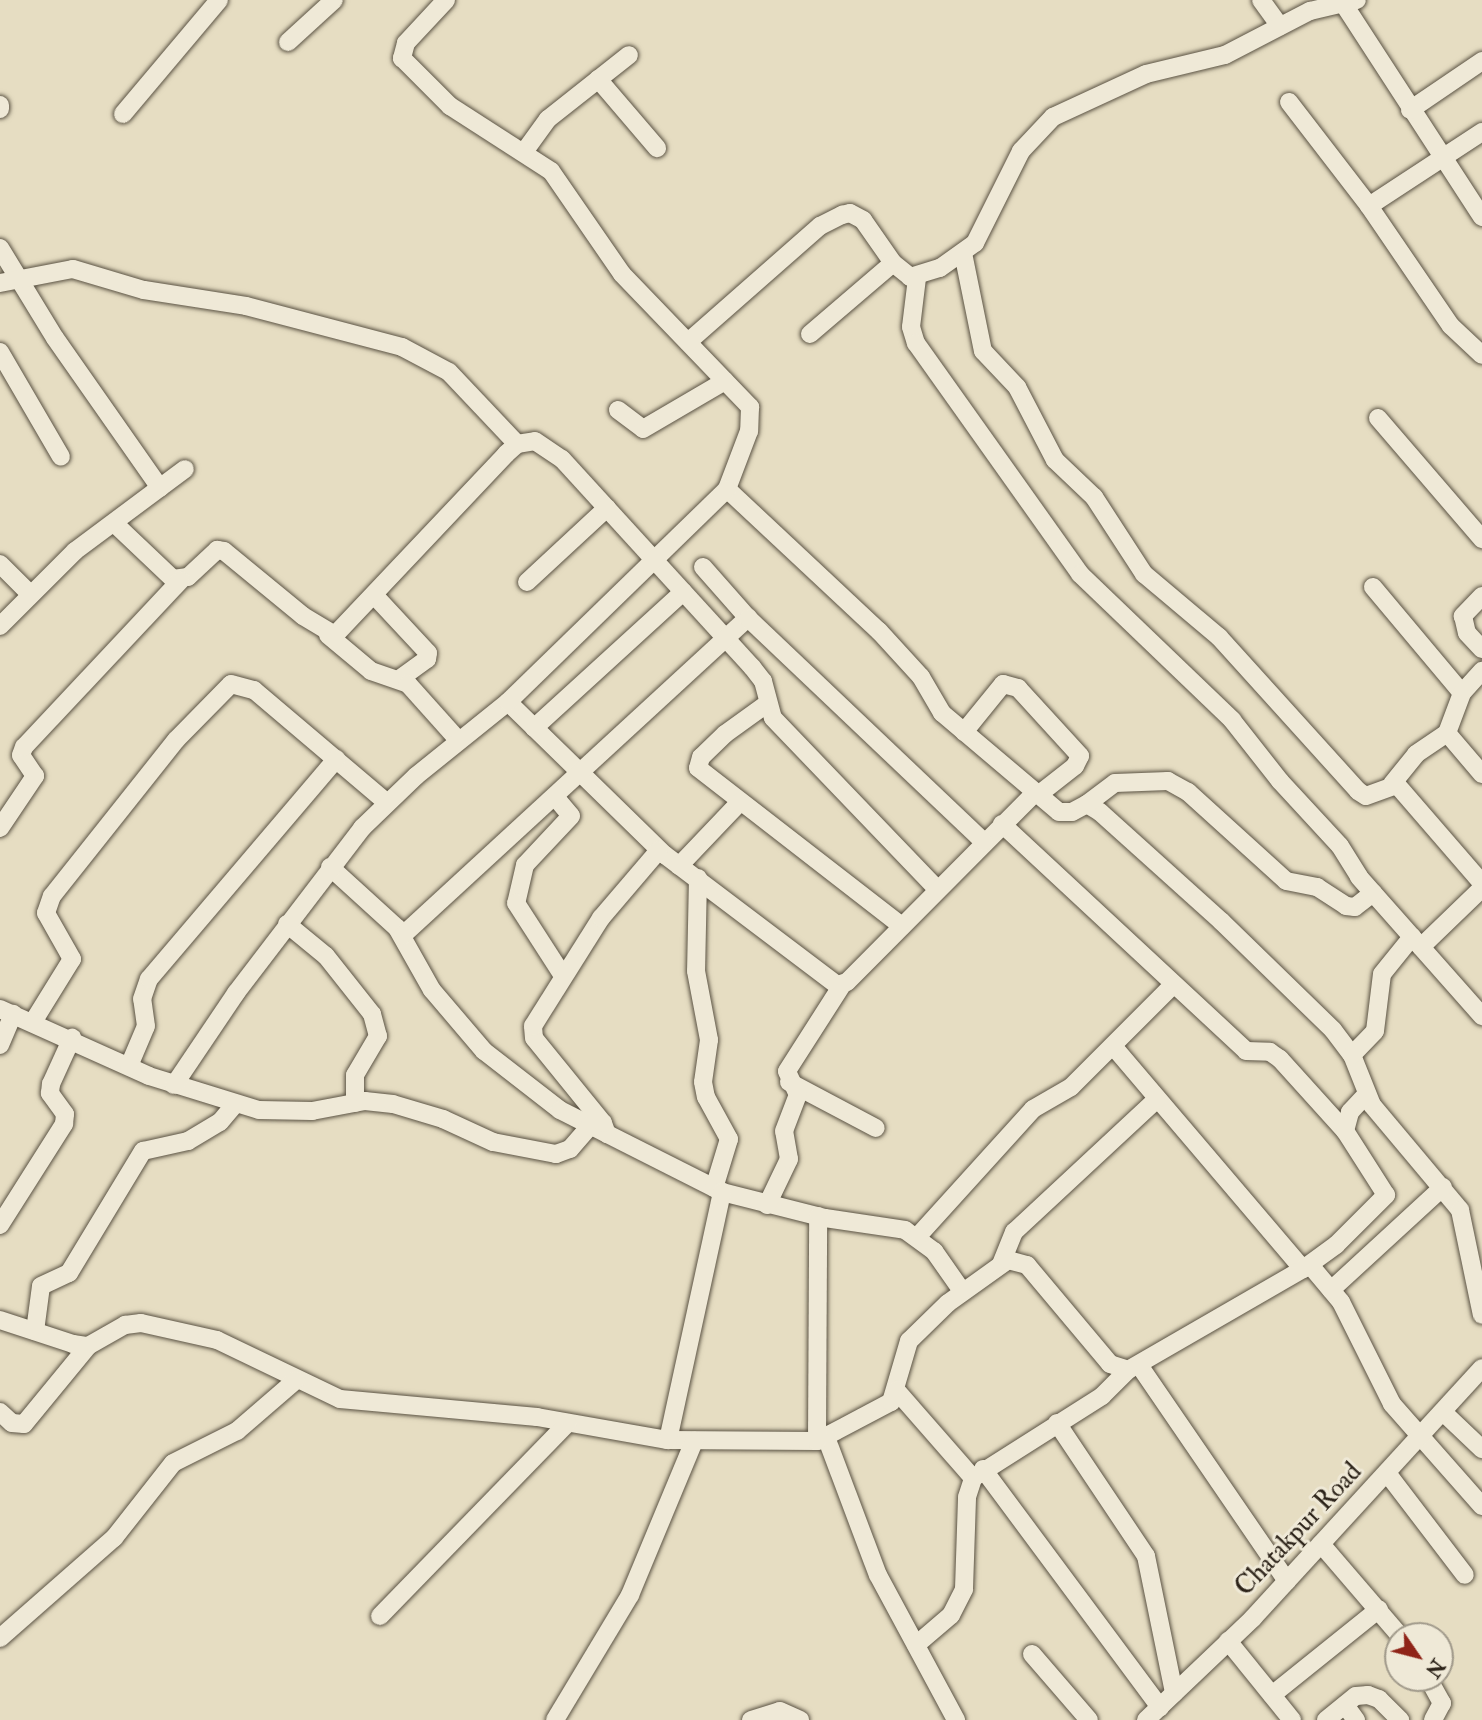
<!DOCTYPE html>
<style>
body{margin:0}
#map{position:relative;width:1482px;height:1720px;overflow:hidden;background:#e6ddc2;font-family:"IM FELL Double Pica",serif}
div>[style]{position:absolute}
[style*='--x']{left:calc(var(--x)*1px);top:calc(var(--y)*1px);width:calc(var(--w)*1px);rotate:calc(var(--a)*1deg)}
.roads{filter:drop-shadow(0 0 2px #5a5243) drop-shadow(0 0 2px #5a5243)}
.minor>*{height:18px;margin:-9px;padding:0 9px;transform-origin:9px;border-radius:9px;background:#efe9d7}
span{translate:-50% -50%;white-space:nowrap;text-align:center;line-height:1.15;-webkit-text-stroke:6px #efe9d7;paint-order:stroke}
.street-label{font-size:26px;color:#2c2319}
.north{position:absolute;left:1384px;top:1622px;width:70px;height:70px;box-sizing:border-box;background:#efe9d7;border:2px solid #a19a8b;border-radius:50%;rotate:125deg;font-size:19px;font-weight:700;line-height:28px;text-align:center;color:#2c2319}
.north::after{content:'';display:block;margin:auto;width:24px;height:32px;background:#8f2418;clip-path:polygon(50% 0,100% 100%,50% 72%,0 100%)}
</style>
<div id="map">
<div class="roads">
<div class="minor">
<i style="--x:446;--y:0;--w:59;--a:132.9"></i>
<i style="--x:406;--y:43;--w:16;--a:105"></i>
<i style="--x:402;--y:58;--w:68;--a:45"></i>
<i style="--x:450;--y:106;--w:120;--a:32.8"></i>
<i style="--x:551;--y:171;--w:125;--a:55.4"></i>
<i style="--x:622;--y:274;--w:185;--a:46.1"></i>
<i style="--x:750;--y:407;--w:24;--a:92"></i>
<i style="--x:749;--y:431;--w:62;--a:110.8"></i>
<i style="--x:727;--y:489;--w:208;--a:43.1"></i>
<i style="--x:879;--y:631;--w:62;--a:47.6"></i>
<i style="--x:921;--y:677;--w:42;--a:59.7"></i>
<i style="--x:942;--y:713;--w:153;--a:40.2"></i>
<i style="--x:1059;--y:812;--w:13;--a:0"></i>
<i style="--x:1072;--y:812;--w:17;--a:-28"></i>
<i style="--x:1087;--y:804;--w:15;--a:32"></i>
<i style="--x:1100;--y:812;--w:163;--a:42"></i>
<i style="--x:1221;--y:921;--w:156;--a:44.2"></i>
<i style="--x:1333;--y:1030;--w:31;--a:53"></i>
<i style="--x:1352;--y:1055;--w:54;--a:68.2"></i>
<i style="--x:1372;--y:1105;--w:137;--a:50"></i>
<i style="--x:1460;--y:1210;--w:107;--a:78.2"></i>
<i style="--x:1261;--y:0;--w:32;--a:54"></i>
<i style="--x:1343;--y:3;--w:255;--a:57"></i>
<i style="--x:288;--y:42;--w:62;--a:-42.4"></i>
<i style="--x:598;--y:79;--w:91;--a:49.5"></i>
<i style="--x:1289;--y:102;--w:131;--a:52.4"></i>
<i style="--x:1369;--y:206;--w:145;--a:55.7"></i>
<i style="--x:1451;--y:326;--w:42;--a:43.1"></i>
<i style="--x:0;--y:105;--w:4;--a:90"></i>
<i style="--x:1410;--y:110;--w:87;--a:-34.2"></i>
<i style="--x:123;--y:114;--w:149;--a:-49.9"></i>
<i style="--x:524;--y:152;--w:41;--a:-54"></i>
<i style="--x:548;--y:119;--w:103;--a:-38.3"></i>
<i style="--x:1369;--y:206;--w:135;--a:-33.2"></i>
<i style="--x:0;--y:248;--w:105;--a:58.6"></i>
<i style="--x:55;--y:338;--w:183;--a:55"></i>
<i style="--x:963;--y:253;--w:100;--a:78.5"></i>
<i style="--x:983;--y:351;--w:50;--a:46.6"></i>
<i style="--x:1017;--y:387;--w:82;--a:62.5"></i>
<i style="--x:1055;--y:460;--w:54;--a:43.5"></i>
<i style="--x:1094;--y:497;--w:92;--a:57"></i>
<i style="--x:1144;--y:574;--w:98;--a:40"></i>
<i style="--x:1219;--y:637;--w:207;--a:47.9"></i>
<i style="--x:1358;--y:791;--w:9;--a:32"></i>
<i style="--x:1366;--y:796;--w:33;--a:-20"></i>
<i style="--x:1397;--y:785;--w:130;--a:49.1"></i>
<i style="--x:917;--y:278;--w:49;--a:97"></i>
<i style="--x:911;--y:327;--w:17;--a:73"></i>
<i style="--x:916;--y:343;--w:283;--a:54.6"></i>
<i style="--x:1080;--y:574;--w:211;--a:43.8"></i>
<i style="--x:1232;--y:720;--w:78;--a:51.8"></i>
<i style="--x:1280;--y:781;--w:88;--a:47.3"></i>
<i style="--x:1340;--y:846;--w:36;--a:58"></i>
<i style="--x:1359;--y:877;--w:186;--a:48.5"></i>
<i style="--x:0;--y:283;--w:74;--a:-10.9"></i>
<i style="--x:73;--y:269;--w:74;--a:16.5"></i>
<i style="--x:144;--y:290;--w:103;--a:8.9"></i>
<i style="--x:246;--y:306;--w:161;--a:14.7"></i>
<i style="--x:402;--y:347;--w:53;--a:28"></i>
<i style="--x:449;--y:372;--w:99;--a:46.6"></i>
<i style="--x:810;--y:334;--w:109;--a:-40.5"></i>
<i style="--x:688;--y:342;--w:176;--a:-41.3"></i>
<i style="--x:820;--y:226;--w:25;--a:-27"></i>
<i style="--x:842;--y:215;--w:8;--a:-14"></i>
<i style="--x:850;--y:213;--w:15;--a:28"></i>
<i style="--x:863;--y:220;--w:52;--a:55.1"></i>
<i style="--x:893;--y:263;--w:22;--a:39"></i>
<i style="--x:910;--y:277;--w:31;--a:-17"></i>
<i style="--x:940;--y:268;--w:43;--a:-35.5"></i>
<i style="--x:975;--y:243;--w:103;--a:-63.4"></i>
<i style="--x:1021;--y:151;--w:47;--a:-46.7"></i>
<i style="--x:1053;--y:117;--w:102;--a:-24.8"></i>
<i style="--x:1146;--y:74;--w:81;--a:-13.5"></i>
<i style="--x:1225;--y:55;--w:96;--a:-27.4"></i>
<i style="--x:1310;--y:11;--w:48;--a:-13.2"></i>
<i style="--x:0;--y:352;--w:121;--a:59.8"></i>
<i style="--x:618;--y:410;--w:31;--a:37"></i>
<i style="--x:643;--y:429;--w:95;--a:-30.3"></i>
<i style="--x:1378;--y:418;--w:160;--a:49.3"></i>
<i style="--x:114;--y:523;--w:81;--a:43.5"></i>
<i style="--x:173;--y:579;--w:15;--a:-8"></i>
<i style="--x:188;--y:577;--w:40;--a:-43"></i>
<i style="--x:217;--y:550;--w:7;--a:8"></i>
<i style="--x:224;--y:551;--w:102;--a:39.4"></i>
<i style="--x:303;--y:616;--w:37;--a:31"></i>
<i style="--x:335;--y:635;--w:249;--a:-46.6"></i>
<i style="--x:506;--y:454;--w:15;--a:-42"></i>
<i style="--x:517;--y:444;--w:18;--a:-9"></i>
<i style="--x:535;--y:441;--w:32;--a:34"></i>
<i style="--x:562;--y:459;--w:282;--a:47.6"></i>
<i style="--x:752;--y:667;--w:18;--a:52"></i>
<i style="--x:763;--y:681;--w:38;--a:75"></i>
<i style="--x:773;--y:718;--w:237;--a:46.2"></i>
<i style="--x:0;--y:564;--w:42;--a:45"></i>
<i style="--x:703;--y:567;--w:68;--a:48.6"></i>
<i style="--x:527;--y:582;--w:109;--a:-42.8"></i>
<i style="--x:1373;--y:587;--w:138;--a:50"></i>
<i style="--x:374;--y:595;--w:79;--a:47"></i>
<i style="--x:428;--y:653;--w:6;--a:99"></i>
<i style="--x:427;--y:659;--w:32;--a:144"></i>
<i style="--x:1482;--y:596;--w:28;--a:134"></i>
<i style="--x:1463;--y:616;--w:17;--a:77"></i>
<i style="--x:1467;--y:633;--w:22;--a:47"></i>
<i style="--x:0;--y:626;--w:106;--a:-45"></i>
<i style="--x:75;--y:551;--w:137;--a:-36.7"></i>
<i style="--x:328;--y:635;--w:56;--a:39.9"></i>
<i style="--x:371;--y:671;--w:39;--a:19"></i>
<i style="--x:408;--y:684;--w:76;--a:48.2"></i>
<i style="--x:508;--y:702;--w:219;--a:44.3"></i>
<i style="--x:665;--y:855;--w:216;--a:37.1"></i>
<i style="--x:837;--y:985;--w:10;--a:-17"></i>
<i style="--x:847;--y:982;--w:267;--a:-45.2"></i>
<i style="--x:768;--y:703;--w:53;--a:144.2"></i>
<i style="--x:725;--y:734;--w:33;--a:136"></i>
<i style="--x:701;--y:757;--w:11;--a:105"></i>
<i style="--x:698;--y:768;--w:258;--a:37.8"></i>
<i style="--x:534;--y:728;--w:202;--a:-42.4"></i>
<i style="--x:964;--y:732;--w:62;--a:-50.9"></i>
<i style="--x:1003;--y:684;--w:16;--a:15"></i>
<i style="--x:1018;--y:688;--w:92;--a:47.6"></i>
<i style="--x:1080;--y:756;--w:11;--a:117"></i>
<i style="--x:1075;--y:766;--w:47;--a:141.9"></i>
<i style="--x:1447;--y:733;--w:54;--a:49.5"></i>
<i style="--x:1392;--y:784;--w:38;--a:-51"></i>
<i style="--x:1416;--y:754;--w:37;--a:-34"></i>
<i style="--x:1447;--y:733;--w:43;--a:-69.4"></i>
<i style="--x:1462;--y:693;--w:30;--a:-48"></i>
<i style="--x:556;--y:798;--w:23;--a:50"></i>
<i style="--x:571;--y:816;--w:67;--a:133.2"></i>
<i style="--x:525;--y:865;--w:39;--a:103"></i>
<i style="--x:516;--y:903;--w:87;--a:57.2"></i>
<i style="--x:1087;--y:804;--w:35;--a:-37"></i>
<i style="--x:1115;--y:783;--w:53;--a:-2.2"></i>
<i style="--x:1168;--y:781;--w:23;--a:29"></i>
<i style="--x:1188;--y:792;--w:132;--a:42.2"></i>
<i style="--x:1286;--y:881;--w:32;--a:11"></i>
<i style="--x:1317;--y:887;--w:35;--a:33"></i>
<i style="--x:1346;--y:906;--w:9;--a:6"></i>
<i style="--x:1355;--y:907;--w:23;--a:-38"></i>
<i style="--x:1002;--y:824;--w:333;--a:42.9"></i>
<i style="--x:1246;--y:1051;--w:24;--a:2"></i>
<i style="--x:1270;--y:1052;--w:12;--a:35"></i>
<i style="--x:1280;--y:1059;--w:97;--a:47.9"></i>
<i style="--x:0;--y:828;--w:63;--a:-56.1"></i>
<i style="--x:35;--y:776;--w:25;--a:-124"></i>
<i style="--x:21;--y:755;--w:9;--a:-69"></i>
<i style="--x:24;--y:747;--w:229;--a:-46.8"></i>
<i style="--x:679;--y:866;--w:88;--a:-46.4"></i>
<i style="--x:330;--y:867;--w:91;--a:42.3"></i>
<i style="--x:397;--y:928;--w:71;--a:60.6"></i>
<i style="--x:432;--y:990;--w:80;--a:49.6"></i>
<i style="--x:484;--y:1051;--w:96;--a:37.8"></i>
<i style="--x:560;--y:1110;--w:182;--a:26.8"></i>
<i style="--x:722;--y:1192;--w:106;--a:14.2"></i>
<i style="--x:825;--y:1218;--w:81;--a:8.5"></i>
<i style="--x:905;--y:1230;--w:36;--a:36"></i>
<i style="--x:934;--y:1251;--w:49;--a:55"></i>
<i style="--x:698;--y:878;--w:93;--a:91.2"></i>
<i style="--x:696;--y:971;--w:70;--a:79.3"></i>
<i style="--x:709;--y:1040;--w:42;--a:98.1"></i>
<i style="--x:703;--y:1082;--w:15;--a:79"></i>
<i style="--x:706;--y:1097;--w:48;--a:61.3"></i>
<i style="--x:729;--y:1139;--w:51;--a:107"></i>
<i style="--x:287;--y:924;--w:50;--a:39.4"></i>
<i style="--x:326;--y:956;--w:74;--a:51.6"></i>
<i style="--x:372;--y:1014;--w:23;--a:75"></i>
<i style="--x:378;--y:1036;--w:45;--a:120.5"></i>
<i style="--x:355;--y:1075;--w:28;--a:90"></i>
<i style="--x:403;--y:935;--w:469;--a:-42.6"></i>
<i style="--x:748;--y:618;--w:325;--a:43.5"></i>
<i style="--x:1421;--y:947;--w:85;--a:-44"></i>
<i style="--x:0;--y:1009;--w:163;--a:24.2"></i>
<i style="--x:149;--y:1076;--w:115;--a:17.2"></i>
<i style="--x:259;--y:1110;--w:53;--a:1.1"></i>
<i style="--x:312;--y:1111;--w:54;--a:-10.7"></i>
<i style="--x:365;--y:1101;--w:28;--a:6"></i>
<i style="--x:393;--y:1104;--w:52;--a:16.7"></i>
<i style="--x:443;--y:1119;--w:55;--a:24.7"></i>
<i style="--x:493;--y:1142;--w:64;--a:10.8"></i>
<i style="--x:556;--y:1154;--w:15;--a:-20"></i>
<i style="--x:570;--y:1149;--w:32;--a:-49"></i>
<i style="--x:33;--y:1022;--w:74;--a:-58.2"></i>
<i style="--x:72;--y:959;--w:53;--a:-119.5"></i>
<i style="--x:46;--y:913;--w:18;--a:-71"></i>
<i style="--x:52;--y:896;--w:199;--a:-51.5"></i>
<i style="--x:176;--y:740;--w:78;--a:-45.5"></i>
<i style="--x:231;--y:684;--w:24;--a:15"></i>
<i style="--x:254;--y:690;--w:173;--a:40.3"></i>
<i style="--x:0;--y:1045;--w:34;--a:-67"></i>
<i style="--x:1113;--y:1046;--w:293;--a:49.6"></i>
<i style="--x:1352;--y:1055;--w:33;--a:-46"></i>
<i style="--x:1375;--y:1031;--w:57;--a:-83"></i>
<i style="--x:1382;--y:974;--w:48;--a:-51"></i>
<i style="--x:129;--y:1066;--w:43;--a:-67"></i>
<i style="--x:146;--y:1026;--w:27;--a:-98"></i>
<i style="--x:142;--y:999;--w:21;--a:-71"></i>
<i style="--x:149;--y:979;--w:289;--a:-49.6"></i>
<i style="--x:789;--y:1082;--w:98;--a:27.9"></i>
<i style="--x:174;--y:1085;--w:111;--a:-56"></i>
<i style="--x:236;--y:993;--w:208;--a:-52.6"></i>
<i style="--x:362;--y:828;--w:75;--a:-43.9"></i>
<i style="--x:416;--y:776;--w:118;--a:-38.8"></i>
<i style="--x:508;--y:702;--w:305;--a:-44.2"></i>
<i style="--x:607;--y:1134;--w:12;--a:-110"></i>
<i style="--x:603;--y:1123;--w:109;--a:-129.1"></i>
<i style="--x:534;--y:1038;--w:12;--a:-95"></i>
<i style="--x:533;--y:1026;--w:128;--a:-57.8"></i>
<i style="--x:601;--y:918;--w:89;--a:-49.5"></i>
<i style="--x:767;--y:1205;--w:51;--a:-64.4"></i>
<i style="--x:789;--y:1159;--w:28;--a:-100"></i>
<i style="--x:784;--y:1131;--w:39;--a:-69"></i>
<i style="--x:798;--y:1095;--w:26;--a:-115"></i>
<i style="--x:787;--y:1071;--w:102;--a:-57.4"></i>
<i style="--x:0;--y:1225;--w:120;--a:-57.6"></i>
<i style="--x:64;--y:1124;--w:10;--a:-84"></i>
<i style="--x:65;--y:1114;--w:26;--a:-126"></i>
<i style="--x:50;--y:1093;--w:9;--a:-84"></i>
<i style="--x:51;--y:1084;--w:51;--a:-65.5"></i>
<i style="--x:918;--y:1236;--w:171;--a:-47.8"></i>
<i style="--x:1033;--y:1109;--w:44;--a:-30.1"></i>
<i style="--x:1071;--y:1087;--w:144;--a:-45"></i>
<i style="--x:1001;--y:1264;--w:35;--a:-68"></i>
<i style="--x:1014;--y:1232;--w:194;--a:-42.9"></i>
<i style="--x:1310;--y:1265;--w:48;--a:50"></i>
<i style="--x:1341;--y:1302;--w:114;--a:63.4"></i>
<i style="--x:1392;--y:1404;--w:136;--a:48.6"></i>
<i style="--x:1331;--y:1290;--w:152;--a:-42.6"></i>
<i style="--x:0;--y:1320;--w:77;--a:18.2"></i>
<i style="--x:73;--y:1344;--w:15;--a:8"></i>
<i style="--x:88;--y:1346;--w:43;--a:-29.6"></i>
<i style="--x:125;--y:1325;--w:16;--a:-7"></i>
<i style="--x:141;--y:1323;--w:78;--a:12.6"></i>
<i style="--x:217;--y:1340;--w:136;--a:25.6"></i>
<i style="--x:340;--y:1399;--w:198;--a:5.2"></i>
<i style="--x:537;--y:1417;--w:133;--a:10"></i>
<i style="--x:668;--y:1440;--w:149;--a:0.4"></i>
<i style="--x:817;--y:1441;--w:84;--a:-27.8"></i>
<i style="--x:891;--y:1402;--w:64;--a:-73.6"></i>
<i style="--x:909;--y:1341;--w:54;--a:-44.3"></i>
<i style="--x:948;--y:1303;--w:74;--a:-35.6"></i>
<i style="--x:1008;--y:1260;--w:20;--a:15"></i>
<i style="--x:1027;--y:1265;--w:129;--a:50"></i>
<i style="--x:1110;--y:1364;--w:19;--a:18"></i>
<i style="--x:1128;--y:1370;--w:202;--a:-30"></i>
<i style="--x:1303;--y:1269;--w:41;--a:-36"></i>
<i style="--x:1336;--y:1245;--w:71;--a:-45"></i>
<i style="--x:1386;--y:1195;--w:76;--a:-122.6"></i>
<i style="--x:1345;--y:1131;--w:20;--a:-75"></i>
<i style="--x:1350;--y:1112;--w:23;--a:-47"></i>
<i style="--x:35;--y:1331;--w:45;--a:-82.4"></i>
<i style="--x:41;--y:1286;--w:31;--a:-25"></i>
<i style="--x:69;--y:1273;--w:143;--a:-58.8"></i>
<i style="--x:143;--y:1151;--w:46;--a:-12.5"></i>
<i style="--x:188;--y:1141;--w:37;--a:-31"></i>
<i style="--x:220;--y:1122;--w:23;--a:-50"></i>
<i style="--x:1139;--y:1365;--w:262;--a:55.6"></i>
<i style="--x:896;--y:1390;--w:117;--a:48.8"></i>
<i style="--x:0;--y:1412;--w:16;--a:43"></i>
<i style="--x:12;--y:1423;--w:12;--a:5"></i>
<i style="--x:24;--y:1424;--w:101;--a:-50.6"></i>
<i style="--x:1443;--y:1412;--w:54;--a:43.5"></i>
<i style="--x:1057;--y:1423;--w:160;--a:56.2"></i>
<i style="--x:1146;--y:1556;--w:140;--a:78.4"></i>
<i style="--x:826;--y:1437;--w:147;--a:69.4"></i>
<i style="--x:878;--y:1575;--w:165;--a:61.7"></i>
<i style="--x:668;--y:1440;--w:254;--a:-77.7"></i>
<i style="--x:817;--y:1441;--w:225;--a:-89.7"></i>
<i style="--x:983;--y:1469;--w:297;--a:53.4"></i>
<i style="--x:1387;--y:1473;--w:128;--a:52.6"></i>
<i style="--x:1321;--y:1544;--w:121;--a:49.3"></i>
<i style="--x:380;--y:1616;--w:269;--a:-45.8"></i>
<i style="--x:0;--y:1638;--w:152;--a:-41.3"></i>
<i style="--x:114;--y:1538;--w:95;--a:-51.8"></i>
<i style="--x:173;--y:1463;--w:72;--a:-26.6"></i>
<i style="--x:237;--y:1431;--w:78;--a:-40.8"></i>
<i style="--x:1228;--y:1641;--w:102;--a:51"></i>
<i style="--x:916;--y:1645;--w:46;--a:-40.6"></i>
<i style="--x:951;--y:1615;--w:29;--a:-63"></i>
<i style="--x:964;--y:1589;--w:92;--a:-88.1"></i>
<i style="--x:967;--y:1497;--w:20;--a:-72"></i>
<i style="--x:973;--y:1478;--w:153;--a:-32.4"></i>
<i style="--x:1102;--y:1396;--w:37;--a:-45"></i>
<i style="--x:1032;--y:1654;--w:87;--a:49.2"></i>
<i style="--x:1428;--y:1678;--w:29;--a:61"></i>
<i style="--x:1442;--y:1703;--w:19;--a:118"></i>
<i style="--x:1272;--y:1695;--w:137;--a:-38.8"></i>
<i style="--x:1345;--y:1705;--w:19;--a:54"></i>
<i style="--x:555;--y:1720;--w:146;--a:-59"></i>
<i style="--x:630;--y:1595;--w:167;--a:-67.4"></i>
<i style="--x:751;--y:1720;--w:30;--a:-17"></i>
<i style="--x:780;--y:1711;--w:22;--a:24"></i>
<i style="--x:1146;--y:1720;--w:148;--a:-43.6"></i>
<i style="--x:1253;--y:1618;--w:339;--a:-47.5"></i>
<i style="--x:1326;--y:1720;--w:38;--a:-39"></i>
<i style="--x:1356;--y:1696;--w:12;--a:-5"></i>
<i style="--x:1368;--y:1695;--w:12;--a:20"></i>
<i style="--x:1379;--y:1699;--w:30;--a:45"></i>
</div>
</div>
<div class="street-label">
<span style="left:1299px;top:1530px;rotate:-47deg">Chatakpur Road</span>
</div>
<div class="north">N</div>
</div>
